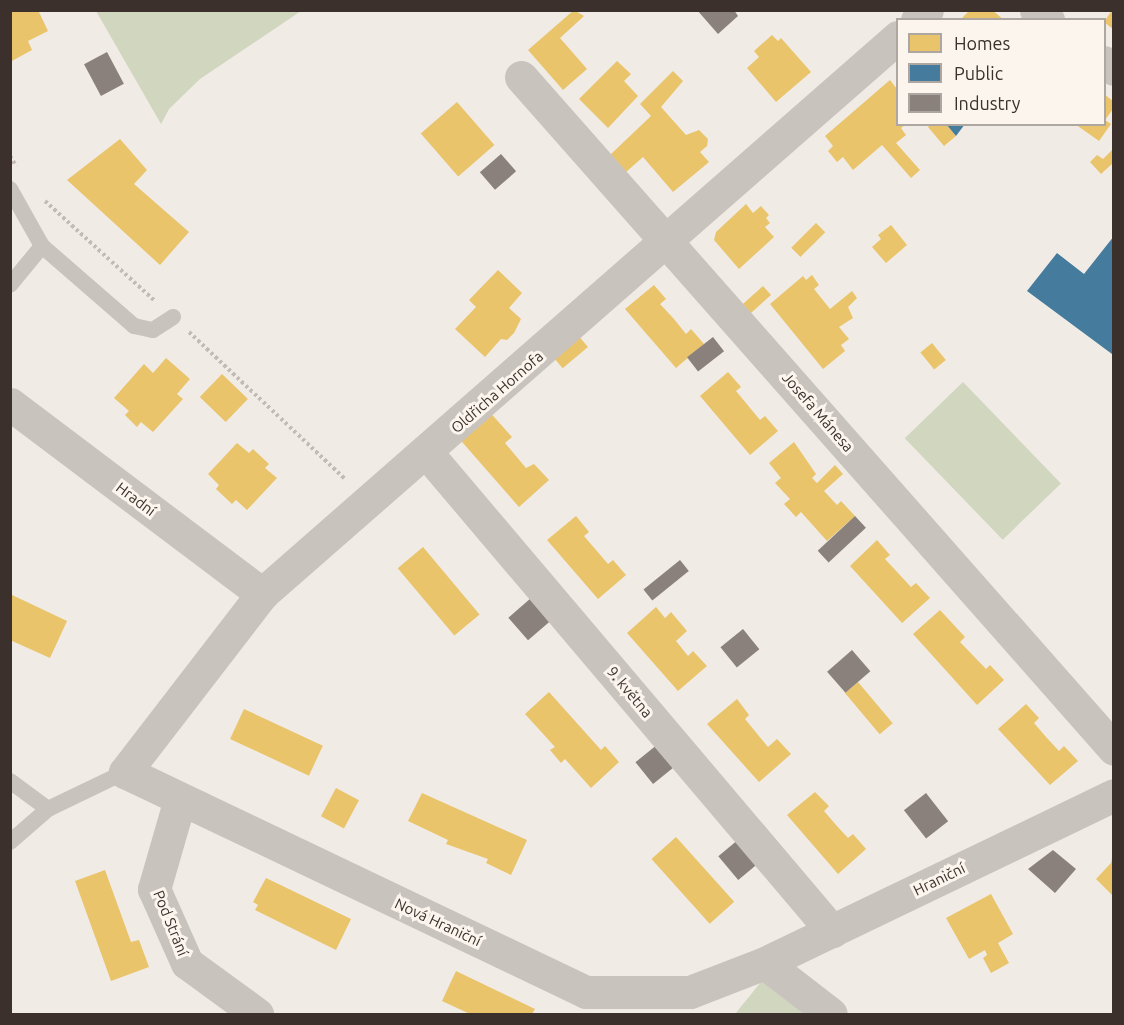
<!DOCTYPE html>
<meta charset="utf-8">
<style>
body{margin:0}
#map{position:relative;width:1124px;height:1025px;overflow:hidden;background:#f0ebe5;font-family:Ubuntu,sans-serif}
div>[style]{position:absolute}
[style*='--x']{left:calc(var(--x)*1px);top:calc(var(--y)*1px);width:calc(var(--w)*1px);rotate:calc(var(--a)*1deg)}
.green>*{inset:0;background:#d1d6bf;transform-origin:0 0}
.homes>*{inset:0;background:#e9c46a;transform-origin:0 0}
.public>*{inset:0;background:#457b9d}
.industry>*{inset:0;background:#8a817c;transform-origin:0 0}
.path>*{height:4px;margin-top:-2px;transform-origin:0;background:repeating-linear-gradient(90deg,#c2bbb6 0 3px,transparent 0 6px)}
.service>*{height:16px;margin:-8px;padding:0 8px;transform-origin:8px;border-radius:8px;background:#c9c3be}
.minor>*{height:33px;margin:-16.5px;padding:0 16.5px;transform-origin:16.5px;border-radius:16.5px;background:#c9c3be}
span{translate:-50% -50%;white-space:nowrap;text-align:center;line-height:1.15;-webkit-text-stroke:6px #fbf5ee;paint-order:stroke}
.street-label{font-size:15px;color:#3b302b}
.frame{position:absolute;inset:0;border:12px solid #3b302b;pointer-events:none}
.legend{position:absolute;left:896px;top:18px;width:210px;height:108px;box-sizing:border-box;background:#fbf5ee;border:2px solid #aea6a0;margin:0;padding:8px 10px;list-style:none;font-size:18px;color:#3b302b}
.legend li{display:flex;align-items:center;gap:12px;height:30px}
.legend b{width:30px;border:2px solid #aea6a0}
</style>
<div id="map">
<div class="green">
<i style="clip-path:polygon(96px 11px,301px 11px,200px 79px,169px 109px,161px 124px)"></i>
<i style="left:963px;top:382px;width:141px;height:81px;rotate:46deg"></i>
<i style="clip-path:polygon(765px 977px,814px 1014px,735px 1014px)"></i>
</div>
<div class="homes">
<i style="clip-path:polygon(10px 10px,38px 10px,48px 31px,28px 41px,32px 50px,10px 62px)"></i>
<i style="clip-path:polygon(574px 10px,584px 16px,560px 38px,587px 69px,563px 90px,528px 50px)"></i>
<i style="clip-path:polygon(970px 10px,992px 10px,1004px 20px,960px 20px)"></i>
<i style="clip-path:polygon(1112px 10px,1113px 10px,1113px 29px,1104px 22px)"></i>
<i style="clip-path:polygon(772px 35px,778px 41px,781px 38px,811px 72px,776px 102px,747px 68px,759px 57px,754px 51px)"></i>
<i style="clip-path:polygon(617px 61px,631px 74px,624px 81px,638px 96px,608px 128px,579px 99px)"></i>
<i style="clip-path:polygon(673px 71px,683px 81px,661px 107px,686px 135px,699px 130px,708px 139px,707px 146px,700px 152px,709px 162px,673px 192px,643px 157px,626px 172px,610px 155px,651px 116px,640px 104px)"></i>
<i style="clip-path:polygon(890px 80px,897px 89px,897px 124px,906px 124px,901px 128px,906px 135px,896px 143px,920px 170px,911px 178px,882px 145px,853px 170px,843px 157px,837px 162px,828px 151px,833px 146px,825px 136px)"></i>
<i style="clip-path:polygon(1104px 94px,1113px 101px,1113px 109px,1105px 120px,1111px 124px,1099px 141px,1075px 124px,1104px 124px)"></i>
<i style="left:457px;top:102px;width:57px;height:48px;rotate:49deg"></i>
<i style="clip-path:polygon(931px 124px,946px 124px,956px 136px,944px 146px,928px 127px)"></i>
<i style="clip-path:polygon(120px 139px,147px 170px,134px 184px,189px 232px,160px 265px,67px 180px)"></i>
<i style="clip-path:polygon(1113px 149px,1113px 163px,1101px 174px,1090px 162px,1097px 155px,1103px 159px)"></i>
<i style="clip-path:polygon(746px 204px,753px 213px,761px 206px,769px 215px,766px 218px,770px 223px,765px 227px,774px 237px,739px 269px,714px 240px,716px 232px)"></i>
<i style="left:816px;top:223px;width:13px;height:35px;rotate:45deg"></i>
<i style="clip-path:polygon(891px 225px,907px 245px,886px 263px,872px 247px,881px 239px,878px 235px)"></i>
<i style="clip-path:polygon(498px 270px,522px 293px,509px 308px,521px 319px,514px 333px,507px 340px,501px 339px,485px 357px,455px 329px,476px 307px,469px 300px)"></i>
<i style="clip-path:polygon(812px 275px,819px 285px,814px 289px,830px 309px,852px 291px,857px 298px,848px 307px,853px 318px,839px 327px,849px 339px,841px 345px,845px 351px,823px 369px,770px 304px,803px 276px,806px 280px)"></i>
<i style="clip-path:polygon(654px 285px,666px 299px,660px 304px,674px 319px,686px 334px,691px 329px,704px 344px,676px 368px,625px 309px)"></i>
<i style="left:763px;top:286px;width:12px;height:27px;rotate:48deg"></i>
<i style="left:577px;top:334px;width:17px;height:33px;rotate:50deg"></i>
<i style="left:932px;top:343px;width:22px;height:15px;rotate:51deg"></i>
<i style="clip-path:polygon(166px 358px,190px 379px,177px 394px,183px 399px,153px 432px,141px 422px,137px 427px,125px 415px,129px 411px,114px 398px,144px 364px,153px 373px)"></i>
<i style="clip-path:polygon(728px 372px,741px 387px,736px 391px,760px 420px,765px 416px,778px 431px,750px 455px,700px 396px)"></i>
<i style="left:222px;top:374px;width:36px;height:32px;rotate:44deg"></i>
<i style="clip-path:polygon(486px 408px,512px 437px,505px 443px,526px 468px,534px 464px,549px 480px,519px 507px,456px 435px)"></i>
<i style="clip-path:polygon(794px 442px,816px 474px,812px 478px,817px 483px,835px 465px,843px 474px,824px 491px,837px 505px,841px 501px,855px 516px,827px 541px,801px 512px,796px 517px,784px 504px,790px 499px,775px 483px,781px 478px,769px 463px)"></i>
<i style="clip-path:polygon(237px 443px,249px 453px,253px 449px,269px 464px,265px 468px,277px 478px,247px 510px,236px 500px,232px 504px,216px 489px,219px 485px,208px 474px)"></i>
<i style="clip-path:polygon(576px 516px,589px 532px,584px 536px,608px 564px,613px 560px,626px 575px,598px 599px,547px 540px)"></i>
<i style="clip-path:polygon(877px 540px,890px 555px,885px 559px,911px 587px,916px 583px,930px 598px,902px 623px,850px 566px)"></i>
<i style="left:423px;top:547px;width:88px;height:33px;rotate:50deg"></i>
<i style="clip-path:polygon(10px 594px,67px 621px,50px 658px,10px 640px)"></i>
<i style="clip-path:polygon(656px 607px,665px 618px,671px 612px,687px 631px,676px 641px,688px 656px,693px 651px,707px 666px,678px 691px,627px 633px)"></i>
<i style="clip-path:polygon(940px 610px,965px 637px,960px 642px,986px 669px,990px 665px,1004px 680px,977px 705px,913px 634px)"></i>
<i style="left:858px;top:682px;width:54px;height:17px;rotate:50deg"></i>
<i style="clip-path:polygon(549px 692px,601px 750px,605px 746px,619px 762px,591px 788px,565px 759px,561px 763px,550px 750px,555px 747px,525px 714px)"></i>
<i style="clip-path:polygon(737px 699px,749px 715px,745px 719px,768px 747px,777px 739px,791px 754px,759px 782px,707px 724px)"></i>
<i style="clip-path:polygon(1026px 704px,1039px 718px,1034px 723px,1046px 737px,1059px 751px,1064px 746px,1078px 761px,1050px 785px,998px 729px)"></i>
<i style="left:244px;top:709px;width:87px;height:33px;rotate:25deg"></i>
<i style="left:336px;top:788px;width:26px;height:32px;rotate:28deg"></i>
<i style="clip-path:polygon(815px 792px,829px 806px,824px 811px,836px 825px,848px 838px,853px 834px,866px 849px,838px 874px,787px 815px)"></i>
<i style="clip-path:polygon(422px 793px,527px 840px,511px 875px,486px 863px,488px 859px,446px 844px,448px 840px,408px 821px)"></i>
<i style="left:676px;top:837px;width:87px;height:33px;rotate:48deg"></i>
<i style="clip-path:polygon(1113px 853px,1113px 896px,1096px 879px,1111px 863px)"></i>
<i style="clip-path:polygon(105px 870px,131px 942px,139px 940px,149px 967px,111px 981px,75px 881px)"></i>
<i style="clip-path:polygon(266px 878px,351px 919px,336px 950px,255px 910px,258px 905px,253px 902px)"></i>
<i style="clip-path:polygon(991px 894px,1013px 934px,998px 943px,1009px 963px,991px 973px,983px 958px,987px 955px,985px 950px,969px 959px,946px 918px)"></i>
<i style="clip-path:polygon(456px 971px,535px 1009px,532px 1014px,470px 1014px,442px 1001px)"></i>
</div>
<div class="public">
<i style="clip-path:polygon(946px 124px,965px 124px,956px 136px)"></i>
<i style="clip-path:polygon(1114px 236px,1114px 352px,1112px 354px,1027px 291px,1057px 253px,1084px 274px)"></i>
</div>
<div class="industry">
<i style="clip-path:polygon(697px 10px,734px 10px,738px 16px,718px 34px)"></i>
<i style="left:107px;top:52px;width:36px;height:26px;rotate:62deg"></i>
<i style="left:501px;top:154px;width:23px;height:28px;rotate:49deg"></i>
<i style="left:713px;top:337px;width:18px;height:33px;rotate:52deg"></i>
<i style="left:855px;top:516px;width:16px;height:51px;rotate:47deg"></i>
<i style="left:680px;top:560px;width:14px;height:47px;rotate:51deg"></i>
<i style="left:531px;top:598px;width:30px;height:30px;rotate:49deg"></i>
<i style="left:743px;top:629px;width:26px;height:29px;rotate:51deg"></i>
<i style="left:852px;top:650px;width:28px;height:33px;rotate:49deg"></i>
<i style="left:658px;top:744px;width:28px;height:29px;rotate:51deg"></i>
<i style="left:926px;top:793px;width:36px;height:28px;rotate:52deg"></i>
<i style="left:739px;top:839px;width:31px;height:27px;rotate:50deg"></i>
<i style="clip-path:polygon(1053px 850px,1076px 869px,1055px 893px,1028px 869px)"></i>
</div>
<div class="path">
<i style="--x:10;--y:156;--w:12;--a:59"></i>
<i style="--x:45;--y:201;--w:149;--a:42.3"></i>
<i style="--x:189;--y:332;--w:214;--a:43.3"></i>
</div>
<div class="service">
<i style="--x:10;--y:189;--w:65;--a:60.7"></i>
<i style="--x:42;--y:246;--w:50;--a:129.4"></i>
<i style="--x:42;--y:246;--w:122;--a:41"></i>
<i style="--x:134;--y:326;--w:19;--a:12"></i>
<i style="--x:153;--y:330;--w:24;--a:-33"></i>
<i style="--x:10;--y:781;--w:47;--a:36.4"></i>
<i style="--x:48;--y:809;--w:85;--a:-25.7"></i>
<i style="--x:10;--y:842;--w:50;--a:-41"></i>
</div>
<div class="minor">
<i style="--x:1036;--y:10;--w:16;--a:40"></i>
<i style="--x:917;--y:20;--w:14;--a:-45"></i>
<i style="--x:898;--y:37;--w:845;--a:138.79"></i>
<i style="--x:262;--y:594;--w:225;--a:127.6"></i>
<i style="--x:125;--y:772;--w:511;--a:25.51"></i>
<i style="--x:586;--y:992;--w:104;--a:0"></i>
<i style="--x:690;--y:992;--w:80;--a:-21.1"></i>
<i style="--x:765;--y:963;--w:387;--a:-25.7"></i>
<i style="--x:1104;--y:62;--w:12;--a:35"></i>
<i style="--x:521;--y:77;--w:896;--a:48.57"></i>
<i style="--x:10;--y:404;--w:316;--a:37"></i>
<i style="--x:427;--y:453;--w:627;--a:49.73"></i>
<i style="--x:180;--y:799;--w:94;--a:106.1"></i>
<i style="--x:154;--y:889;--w:81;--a:66"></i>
<i style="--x:187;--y:963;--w:87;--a:36.1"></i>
<i style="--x:765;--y:963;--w:83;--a:37.7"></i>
</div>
<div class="street-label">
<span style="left:497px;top:392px;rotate:-41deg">Oldřicha Hornofa</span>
<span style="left:818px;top:412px;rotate:49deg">Josefa Mánesa</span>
<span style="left:136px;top:499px;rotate:37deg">Hradní</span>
<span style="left:630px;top:692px;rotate:50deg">9. května</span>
<span style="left:939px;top:879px;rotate:-26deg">Hraniční</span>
<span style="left:438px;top:922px;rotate:25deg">Nová Hraniční</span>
<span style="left:171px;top:923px;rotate:68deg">Pod Strání</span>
</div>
<div class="frame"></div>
<ul class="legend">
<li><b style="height:16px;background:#e9c46a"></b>Homes</li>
<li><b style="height:16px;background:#457b9d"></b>Public</li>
<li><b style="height:16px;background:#8a817c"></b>Industry</li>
</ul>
</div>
